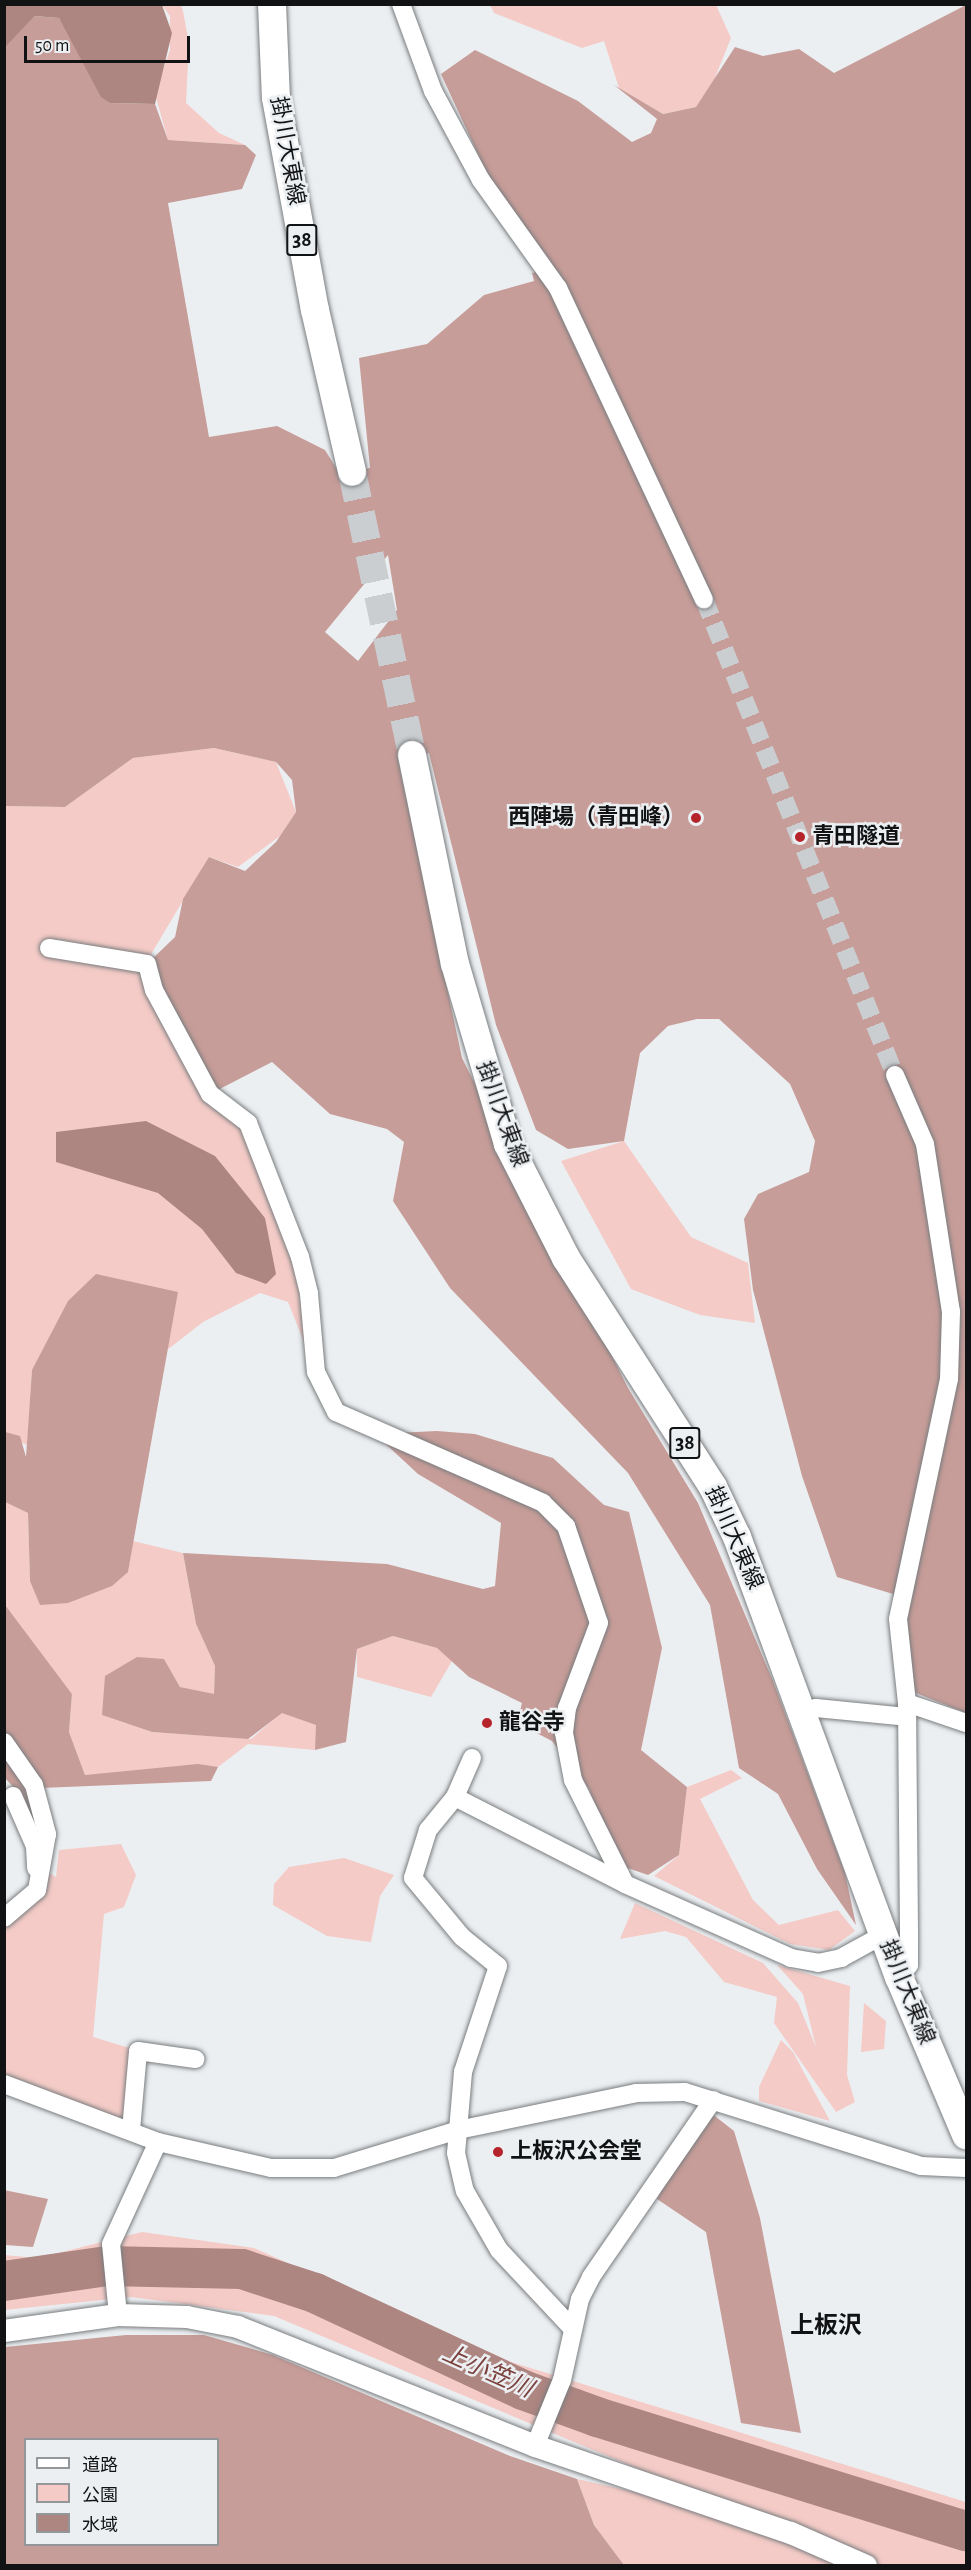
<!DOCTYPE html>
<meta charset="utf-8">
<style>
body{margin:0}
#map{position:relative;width:971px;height:2570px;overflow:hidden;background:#eceff2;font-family:"Alegreya Sans","Noto Sans JP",sans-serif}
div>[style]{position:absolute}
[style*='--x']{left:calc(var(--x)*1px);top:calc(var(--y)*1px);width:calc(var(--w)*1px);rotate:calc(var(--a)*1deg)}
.green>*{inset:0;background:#f4cbc7}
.forest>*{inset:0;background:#c79d99}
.water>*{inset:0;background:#ad8581}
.river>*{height:40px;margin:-20px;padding:0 20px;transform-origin:20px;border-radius:20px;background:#ad8581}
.minor-tunnel>*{height:18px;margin-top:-9px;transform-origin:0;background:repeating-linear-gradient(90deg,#cbced1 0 18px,transparent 0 27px)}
.primary-tunnel>*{height:28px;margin-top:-14px;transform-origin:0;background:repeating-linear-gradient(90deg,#cbced1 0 28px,transparent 0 42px)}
.roads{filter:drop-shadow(0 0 2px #7a7d7f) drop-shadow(0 0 2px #7a7d7f)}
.minor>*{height:18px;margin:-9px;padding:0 9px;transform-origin:9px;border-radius:9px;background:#fff}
.tertiary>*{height:22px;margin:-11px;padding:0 11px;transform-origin:11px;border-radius:11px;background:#fff}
.primary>*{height:28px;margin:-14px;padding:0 14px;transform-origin:14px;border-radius:14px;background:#fff}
.dots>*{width:16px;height:16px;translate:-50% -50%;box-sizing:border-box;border:3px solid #eceff2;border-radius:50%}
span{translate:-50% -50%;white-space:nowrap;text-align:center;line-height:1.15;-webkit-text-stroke:5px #eceff2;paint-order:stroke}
.shield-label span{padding:2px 4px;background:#eceff2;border:2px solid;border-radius:4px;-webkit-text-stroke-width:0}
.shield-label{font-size:21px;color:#111213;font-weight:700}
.street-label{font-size:22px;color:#111213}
.poi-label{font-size:22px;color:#111213;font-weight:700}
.right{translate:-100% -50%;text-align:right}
.left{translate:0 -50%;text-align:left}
.neighbourhood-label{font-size:24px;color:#111213;font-weight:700}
.water-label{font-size:24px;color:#7a413d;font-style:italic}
.frame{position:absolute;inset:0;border:6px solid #111213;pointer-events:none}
.legend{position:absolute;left:24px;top:2438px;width:195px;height:108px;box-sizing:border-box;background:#eceff2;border:2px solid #949799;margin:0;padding:8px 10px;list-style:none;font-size:18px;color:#111213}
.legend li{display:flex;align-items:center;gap:12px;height:30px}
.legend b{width:30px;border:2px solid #949799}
.scale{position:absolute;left:24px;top:36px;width:166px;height:27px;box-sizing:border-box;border:3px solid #111213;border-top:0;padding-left:8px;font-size:18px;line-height:21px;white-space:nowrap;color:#111213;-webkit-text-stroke:4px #eceff2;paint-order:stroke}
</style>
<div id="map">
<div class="green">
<i style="clip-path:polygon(162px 5px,181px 5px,183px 11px,189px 43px,186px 103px,219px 133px,245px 145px,168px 140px,155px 94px,170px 50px,170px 16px)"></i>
<i style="clip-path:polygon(490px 5px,716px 5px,731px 38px,710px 90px,696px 107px,663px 114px,619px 88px,604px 41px,582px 48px,494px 13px)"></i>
<i style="clip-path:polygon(214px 748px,276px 762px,296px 812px,280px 836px,238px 867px,209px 857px,150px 956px,100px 955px,147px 964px,186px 1052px,236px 1112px,291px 1229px,316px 1372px,288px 1302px,260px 1293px,203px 1322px,167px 1350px,176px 1302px,32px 1370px,27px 1445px,5px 1435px,5px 806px,65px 807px,133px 758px)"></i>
<i style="clip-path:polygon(624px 1141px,691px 1237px,748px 1263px,755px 1323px,700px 1315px,631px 1289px,561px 1161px)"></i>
<i style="clip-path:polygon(5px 1502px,28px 1513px,30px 1581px,128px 1572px,133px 1541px,183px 1553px,196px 1624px,215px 1666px,214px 1695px,180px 1687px,164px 1659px,102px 1715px,152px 1732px,251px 1739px,282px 1712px,320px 1721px,315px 1750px,248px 1744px,218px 1767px,85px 1775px,69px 1732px,72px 1694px,5px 1607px)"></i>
<i style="clip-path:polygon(393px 1636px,437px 1648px,452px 1661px,431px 1697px,357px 1677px,357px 1649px)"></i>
<i style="clip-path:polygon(731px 1770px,742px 1778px,700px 1799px,753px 1900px,779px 1925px,838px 1910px,855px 1931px,829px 1950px,790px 1944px,654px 1876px,679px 1855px,687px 1787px)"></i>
<i style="clip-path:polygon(121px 1844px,136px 1875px,124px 1907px,104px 1914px,93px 2037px,136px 2050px,127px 2123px,5px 2077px,5px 1926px,49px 1873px,56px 1877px,59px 1850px)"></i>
<i style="clip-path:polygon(344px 1858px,394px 1875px,380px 1896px,371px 1942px,327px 1936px,273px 1905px,274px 1884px,289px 1867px)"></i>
<i style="clip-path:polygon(635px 1903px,763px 1963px,798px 2003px,816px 2047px,803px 1994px,777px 1965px,850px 1986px,847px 2075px,855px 2102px,836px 2112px,774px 2023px,777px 1997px,724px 1982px,686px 1937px,665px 1931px,620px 1939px)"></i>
<i style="clip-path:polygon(864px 2003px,886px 2021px,884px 2049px,861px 2052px)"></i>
<i style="clip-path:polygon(781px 2040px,793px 2052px,830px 2121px,759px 2101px,759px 2087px)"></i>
<i style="clip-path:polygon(142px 2232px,254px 2248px,511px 2362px,966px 2502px,966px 2565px,624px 2565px,594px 2525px,577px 2479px,760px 2520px,274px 2316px,131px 2297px,5px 2310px,4px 2255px,38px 2258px)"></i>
</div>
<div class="forest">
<i style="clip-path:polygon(evenodd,966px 5px,966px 1713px,911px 1691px,893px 1594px,837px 1577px,802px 1476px,753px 1290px,744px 1219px,758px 1194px,809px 1172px,815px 1141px,790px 1084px,719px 1019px,697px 1019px,668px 1026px,640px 1053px,624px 1141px,568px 1149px,536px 1130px,496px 1025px,429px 753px,398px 759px,462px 1058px,628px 1388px,698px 1503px,773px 1681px,845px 1873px,856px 1925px,817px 1869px,778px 1794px,739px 1768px,710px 1605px,628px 1473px,450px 1288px,393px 1201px,404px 1142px,387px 1129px,330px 1114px,272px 1062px,210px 1094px,147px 964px,175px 937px,183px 899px,209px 857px,245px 871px,276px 842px,296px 812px,292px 780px,276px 762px,214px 748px,133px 758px,65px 807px,5px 806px,4px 47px,35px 16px,59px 18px,110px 103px,155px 104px,168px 140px,245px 145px,256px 155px,242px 189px,168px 203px,209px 437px,277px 426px,325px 450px,340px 474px,370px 468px,359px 358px,427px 344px,484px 295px,534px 281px,532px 273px,552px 269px,489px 178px,441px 74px,475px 50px,578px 101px,632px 142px,651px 133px,657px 119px,614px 85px,663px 114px,696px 107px,735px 47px,763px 56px,799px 49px,834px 73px,966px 5px,388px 555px,397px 610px,358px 661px,325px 632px,388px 555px)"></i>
<i style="clip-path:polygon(96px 1274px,178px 1292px,128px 1572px,112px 1586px,68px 1603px,40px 1605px,30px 1581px,28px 1513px,5px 1502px,5px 1432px,20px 1436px,26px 1457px,32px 1370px,68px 1301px)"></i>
<i style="clip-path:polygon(437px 1431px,475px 1434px,553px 1458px,604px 1505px,629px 1512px,662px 1648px,641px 1750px,687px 1787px,679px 1855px,648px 1875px,616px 1864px,589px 1789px,552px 1741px,517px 1723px,522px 1703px,469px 1677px,437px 1648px,393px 1636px,357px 1649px,346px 1742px,315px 1750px,316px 1725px,282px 1713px,248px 1739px,152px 1732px,102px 1715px,105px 1676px,137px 1657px,164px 1659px,180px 1687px,214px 1694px,215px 1666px,196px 1624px,183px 1553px,387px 1564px,483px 1589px,495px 1586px,501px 1523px,418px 1474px,375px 1434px)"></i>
<i style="clip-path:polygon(5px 1605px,72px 1694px,69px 1732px,85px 1775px,198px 1764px,218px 1767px,211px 1781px,41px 1788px,34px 1834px,17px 1791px,5px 1778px)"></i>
<i style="clip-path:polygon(702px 2106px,734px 2131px,760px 2218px,801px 2433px,741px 2423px,706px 2232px,657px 2199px)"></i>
<i style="clip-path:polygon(4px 2190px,48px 2199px,33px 2247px,5px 2245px)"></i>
<i style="clip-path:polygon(evenodd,126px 2335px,204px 2335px,273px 2355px,510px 2456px,577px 2479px,594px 2525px,624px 2565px,5px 2565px,5px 2347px,126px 2335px,26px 2440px,218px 2440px,218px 2544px,26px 2544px,26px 2440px)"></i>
</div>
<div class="water">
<i style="clip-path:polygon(5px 4px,162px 5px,172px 33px,155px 104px,110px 103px,101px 97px,59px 18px,35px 16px,5px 47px)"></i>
<i style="clip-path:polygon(146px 1121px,215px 1156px,265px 1218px,276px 1274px,266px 1284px,236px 1273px,202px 1229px,158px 1193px,56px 1162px,56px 1132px)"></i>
</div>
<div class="river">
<i style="--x:4;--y:2281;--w:104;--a:-8.3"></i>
<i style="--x:107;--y:2266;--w:135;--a:1.3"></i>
<i style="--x:242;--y:2269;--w:77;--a:18.2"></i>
<i style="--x:315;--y:2293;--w:230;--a:25"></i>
<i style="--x:523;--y:2390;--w:79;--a:20"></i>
<i style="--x:597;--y:2417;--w:386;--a:17.2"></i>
</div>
<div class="minor-tunnel">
<i style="--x:704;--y:599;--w:513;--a:68.14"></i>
</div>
<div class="primary-tunnel">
<i style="--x:352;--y:472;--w:289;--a:78"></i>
</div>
<div class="roads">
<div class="minor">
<i style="--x:401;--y:4;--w:93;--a:69.8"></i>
<i style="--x:433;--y:91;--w:101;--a:61.7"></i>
<i style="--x:481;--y:180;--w:133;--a:54.5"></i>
<i style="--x:558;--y:288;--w:344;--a:64.9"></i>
<i style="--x:49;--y:948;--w:99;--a:9.3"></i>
<i style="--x:147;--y:964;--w:27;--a:75"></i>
<i style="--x:154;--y:990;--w:118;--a:61.7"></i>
<i style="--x:210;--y:1094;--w:48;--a:37.3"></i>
<i style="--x:248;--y:1123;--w:144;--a:68.8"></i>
<i style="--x:300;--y:1257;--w:38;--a:76"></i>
<i style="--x:309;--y:1294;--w:78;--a:84.9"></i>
<i style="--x:316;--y:1372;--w:45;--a:63.4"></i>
<i style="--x:336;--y:1412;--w:226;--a:23.7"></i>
<i style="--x:543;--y:1503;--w:33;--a:45"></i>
<i style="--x:566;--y:1526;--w:102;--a:71.2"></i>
<i style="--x:599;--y:1623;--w:91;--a:110.6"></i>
<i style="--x:567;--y:1708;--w:25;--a:97"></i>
<i style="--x:564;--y:1733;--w:48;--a:79.2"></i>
<i style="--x:573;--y:1780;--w:116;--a:63.4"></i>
<i style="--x:895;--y:1075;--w:75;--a:66.5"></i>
<i style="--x:925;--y:1144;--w:170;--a:81.2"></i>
<i style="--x:951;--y:1312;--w:67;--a:91.7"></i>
<i style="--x:949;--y:1379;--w:245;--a:102"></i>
<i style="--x:898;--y:1619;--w:84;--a:83.9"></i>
<i style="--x:907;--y:1703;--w:236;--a:89.5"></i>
<i style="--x:909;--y:1939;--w:26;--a:90"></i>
<i style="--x:909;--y:1965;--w:16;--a:130"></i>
<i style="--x:907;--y:1703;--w:62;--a:18.7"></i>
<i style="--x:806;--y:1713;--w:11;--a:-27"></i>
<i style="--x:816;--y:1708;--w:91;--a:5.6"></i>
<i style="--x:4;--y:1742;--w:52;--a:55.1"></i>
<i style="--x:34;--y:1785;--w:51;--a:75.1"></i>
<i style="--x:47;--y:1834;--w:57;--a:100.1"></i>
<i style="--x:37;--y:1890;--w:43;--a:139.7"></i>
<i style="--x:472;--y:1758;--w:43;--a:113.6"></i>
<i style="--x:455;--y:1797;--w:43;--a:129.3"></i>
<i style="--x:428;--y:1830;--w:50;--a:107.4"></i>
<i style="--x:413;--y:1878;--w:77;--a:50.3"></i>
<i style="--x:462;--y:1937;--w:46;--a:38.9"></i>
<i style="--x:498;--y:1966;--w:112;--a:108.3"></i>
<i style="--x:463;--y:2072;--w:81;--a:94.9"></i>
<i style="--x:456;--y:2153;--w:39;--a:77"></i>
<i style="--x:465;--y:2191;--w:68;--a:60"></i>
<i style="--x:499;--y:2250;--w:108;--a:46.9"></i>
<i style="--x:13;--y:1796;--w:55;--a:66.3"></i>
<i style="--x:35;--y:1846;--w:22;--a:87"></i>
<i style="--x:455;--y:1797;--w:191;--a:27.1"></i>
<i style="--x:625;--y:1884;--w:182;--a:24"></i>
<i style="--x:791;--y:1958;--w:27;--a:10"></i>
<i style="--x:818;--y:1963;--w:24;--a:-12"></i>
<i style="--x:841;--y:1958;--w:48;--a:-28.7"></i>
<i style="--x:4;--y:2084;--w:165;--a:20.6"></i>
<i style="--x:158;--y:2142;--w:116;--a:13"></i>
<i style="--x:271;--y:2168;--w:63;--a:0"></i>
<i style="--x:334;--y:2168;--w:130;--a:-17"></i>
<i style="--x:458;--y:2130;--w:182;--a:-11.7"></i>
<i style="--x:636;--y:2093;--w:49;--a:-1.2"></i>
<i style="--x:685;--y:2092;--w:247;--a:17.4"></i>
<i style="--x:921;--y:2166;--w:45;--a:2.5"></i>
<i style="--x:131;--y:2130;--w:79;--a:-84.9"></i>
<i style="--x:138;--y:2051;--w:58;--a:8"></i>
<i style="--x:118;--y:2315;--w:71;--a:-95.6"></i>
<i style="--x:111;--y:2244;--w:112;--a:-65.3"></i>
<i style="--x:535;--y:2446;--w:71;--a:-67.8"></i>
<i style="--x:562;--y:2380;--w:83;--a:-77.5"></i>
<i style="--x:580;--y:2299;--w:25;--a:-63"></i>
<i style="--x:591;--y:2277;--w:215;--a:-55.4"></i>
</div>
<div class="tertiary">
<i style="--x:4;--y:2331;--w:115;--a:-8"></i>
<i style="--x:118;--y:2315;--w:69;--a:1.7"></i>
<i style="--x:187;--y:2317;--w:52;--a:11.1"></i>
<i style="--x:238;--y:2327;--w:320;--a:21.8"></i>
<i style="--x:535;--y:2446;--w:270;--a:18.8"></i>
<i style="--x:791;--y:2533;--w:82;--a:23.7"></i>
</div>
<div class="primary">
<i style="--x:272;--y:4;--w:94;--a:87.6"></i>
<i style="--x:276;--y:98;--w:216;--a:79.6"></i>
<i style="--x:315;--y:310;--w:166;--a:77.1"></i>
<i style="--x:412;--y:755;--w:213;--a:78.4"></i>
<i style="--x:455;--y:964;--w:188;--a:73.6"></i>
<i style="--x:508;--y:1144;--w:128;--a:63"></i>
<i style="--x:566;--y:1258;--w:272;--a:57.3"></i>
<i style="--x:713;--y:1487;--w:55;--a:64.4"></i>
<i style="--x:737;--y:1537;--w:469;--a:69.8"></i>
<i style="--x:899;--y:1977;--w:172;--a:67"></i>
</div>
</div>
<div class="dots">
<i style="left:696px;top:818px;background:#b5242b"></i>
<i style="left:800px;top:837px;background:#b5242b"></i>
<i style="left:487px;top:1723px;background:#b5242b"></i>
<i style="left:498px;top:2152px;background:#b5242b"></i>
</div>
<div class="shield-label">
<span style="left:302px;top:240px">38</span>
<span style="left:685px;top:1443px">38</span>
</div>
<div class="street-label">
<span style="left:287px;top:151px;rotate:80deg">掛川大東線</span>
<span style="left:502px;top:1114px;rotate:70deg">掛川大東線</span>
<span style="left:734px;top:1538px;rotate:66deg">掛川大東線</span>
<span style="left:907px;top:1992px;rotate:68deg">掛川大東線</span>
</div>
<div class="poi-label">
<span class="right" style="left:684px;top:818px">西陣場（青田峰）</span>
<span class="left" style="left:812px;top:837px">青田隧道</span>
<span class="left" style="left:499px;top:1723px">龍谷寺</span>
<span class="left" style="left:510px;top:2152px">上板沢公会堂</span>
</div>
<div class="neighbourhood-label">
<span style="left:826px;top:2327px">上板沢</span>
</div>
<div class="water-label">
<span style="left:487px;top:2372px;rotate:24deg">上小笠川</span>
</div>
<div class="frame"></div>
<ul class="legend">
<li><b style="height:8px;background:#fff"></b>道路</li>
<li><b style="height:16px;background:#f4cbc7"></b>公園</li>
<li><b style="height:16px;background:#ad8581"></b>水域</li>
</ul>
<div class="scale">50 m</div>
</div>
